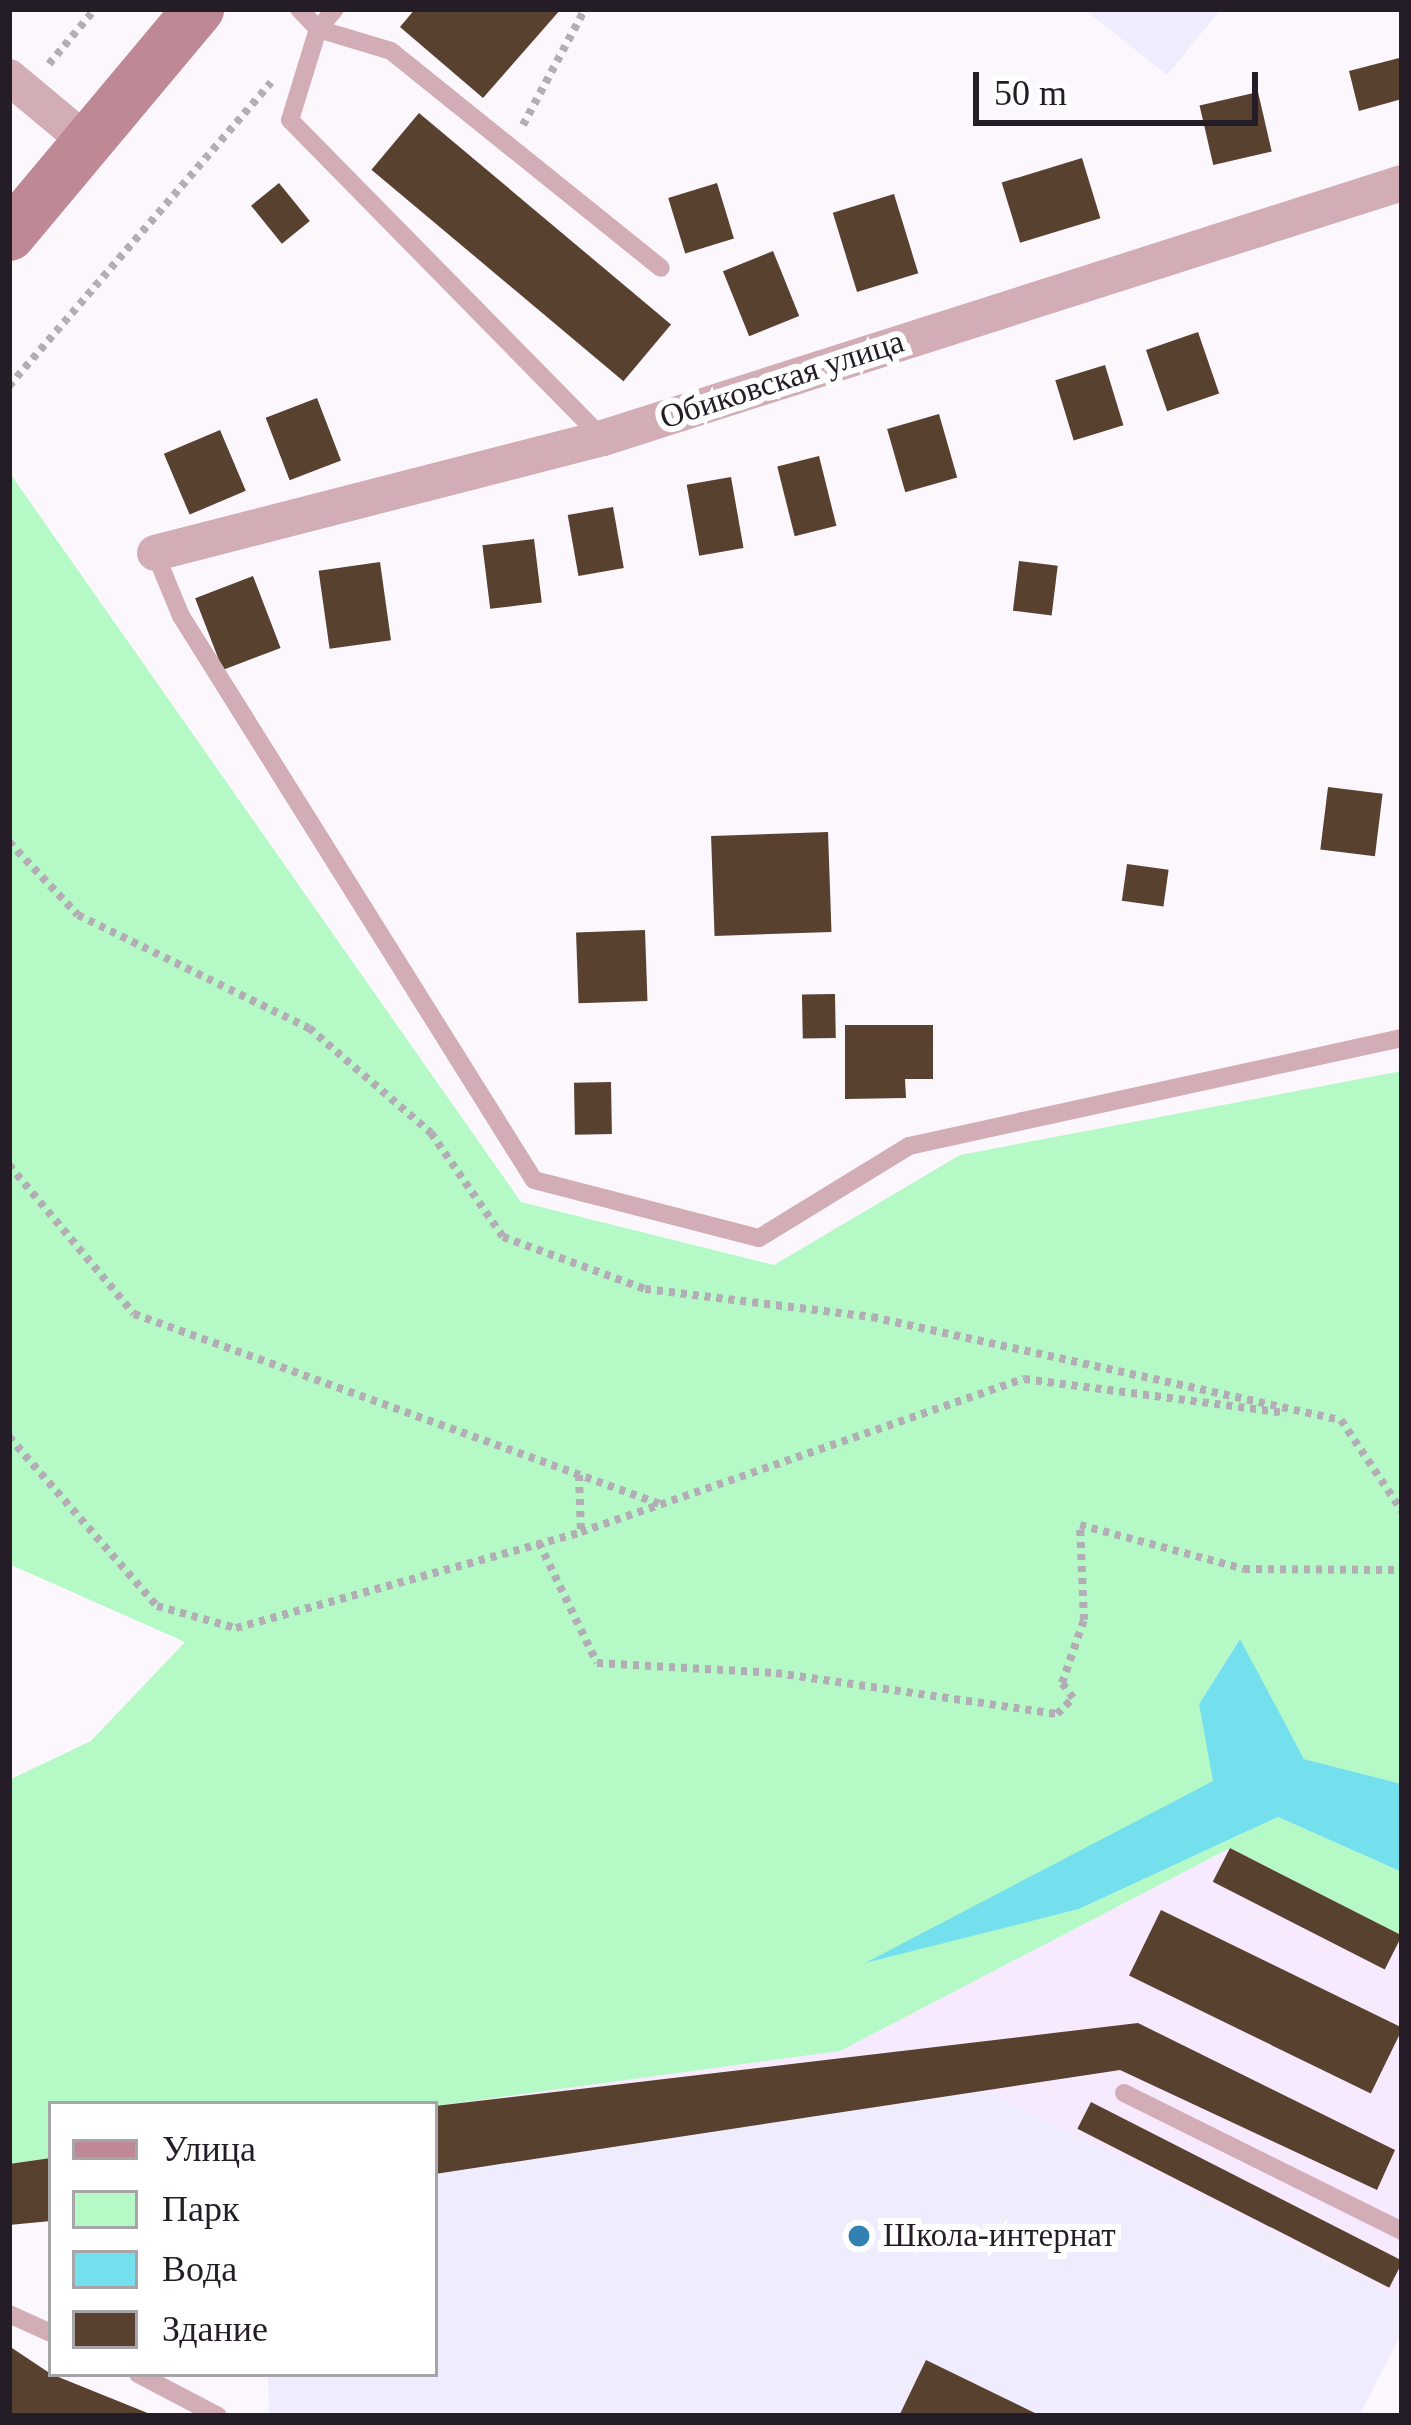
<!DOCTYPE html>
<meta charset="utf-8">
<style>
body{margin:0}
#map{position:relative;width:1411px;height:2425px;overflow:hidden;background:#fbf7fd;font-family:"Times New Roman",serif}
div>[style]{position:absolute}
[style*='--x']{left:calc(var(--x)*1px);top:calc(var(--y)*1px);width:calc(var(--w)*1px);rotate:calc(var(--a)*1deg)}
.built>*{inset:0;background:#f7e9fe}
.education>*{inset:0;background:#efecfe}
.green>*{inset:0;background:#b5f9c6}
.water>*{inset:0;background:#75e0ed}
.building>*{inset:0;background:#594130;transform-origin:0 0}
.path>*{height:8px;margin-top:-4px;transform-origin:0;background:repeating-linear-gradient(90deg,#b3aeb6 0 6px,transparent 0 12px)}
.service>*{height:18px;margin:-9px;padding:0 9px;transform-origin:9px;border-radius:9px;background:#d3adb5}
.minor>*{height:36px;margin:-18px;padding:0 18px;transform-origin:18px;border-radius:18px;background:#d3adb5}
.secondary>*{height:51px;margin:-25.5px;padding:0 25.5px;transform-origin:25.5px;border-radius:25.5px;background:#be8894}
.dots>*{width:33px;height:33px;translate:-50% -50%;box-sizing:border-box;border:6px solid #fff;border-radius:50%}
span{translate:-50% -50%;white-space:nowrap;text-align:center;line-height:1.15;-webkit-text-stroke:12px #fff;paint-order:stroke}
.street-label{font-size:33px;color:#241d27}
.poi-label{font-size:33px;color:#241d27}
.left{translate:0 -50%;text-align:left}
.frame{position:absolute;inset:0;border:12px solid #241d27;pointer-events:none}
.legend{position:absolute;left:48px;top:2101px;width:390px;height:276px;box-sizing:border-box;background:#fff;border:3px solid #a7a5a9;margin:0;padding:15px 21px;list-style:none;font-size:36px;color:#241d27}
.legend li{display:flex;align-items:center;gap:24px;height:60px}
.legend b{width:60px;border:3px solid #a7a5a9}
.scale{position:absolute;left:973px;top:72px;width:285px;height:54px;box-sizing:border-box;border:6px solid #241d27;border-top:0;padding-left:15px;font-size:36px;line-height:42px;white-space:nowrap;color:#241d27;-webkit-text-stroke:9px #fff;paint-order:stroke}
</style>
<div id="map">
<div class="built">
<i style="clip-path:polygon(1230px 1848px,1402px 1936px,1402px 2298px,981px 2089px,435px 2174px,435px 2106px,840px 2051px)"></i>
</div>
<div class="education">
<i style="clip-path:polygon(1084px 9px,1221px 9px,1167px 75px)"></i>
<i style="clip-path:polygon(981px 2089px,1402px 2298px,1402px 2332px,1359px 2416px,269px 2416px,268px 2374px,435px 2374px,435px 2174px)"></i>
</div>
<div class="green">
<i style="clip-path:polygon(9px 472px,521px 1202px,774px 1265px,960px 1155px,1402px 1071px,1402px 1784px,1304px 1759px,1239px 1640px,1199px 1704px,1214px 1781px,871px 1961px,1079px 1909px,1278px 1817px,1402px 1872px,1402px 1936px,1230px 1848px,840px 2051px,435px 2106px,51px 2104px,51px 2158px,9px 2164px,9px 1780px,91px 1741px,185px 1642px,9px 1564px)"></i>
</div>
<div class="water">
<i style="clip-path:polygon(1240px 1639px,1304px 1759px,1402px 1784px,1402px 1872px,1278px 1817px,1079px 1909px,865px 1963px,1213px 1781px,1199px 1704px)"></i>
</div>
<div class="building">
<i style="clip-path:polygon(415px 9px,561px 9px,483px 98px,400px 27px)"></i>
<i style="clip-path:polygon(1399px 58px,1402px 99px,1359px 111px,1349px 71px)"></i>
<i style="left:1258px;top:92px;width:61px;height:60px;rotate:77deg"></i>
<i style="left:419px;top:113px;width:329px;height:74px;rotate:40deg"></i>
<i style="left:1082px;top:158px;width:63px;height:84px;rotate:73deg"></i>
<i style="left:279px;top:183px;width:49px;height:36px;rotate:51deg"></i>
<i style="left:717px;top:183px;width:58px;height:51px;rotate:73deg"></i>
<i style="left:894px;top:194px;width:83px;height:64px;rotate:73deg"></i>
<i style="left:773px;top:251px;width:70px;height:54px;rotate:68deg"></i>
<i style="left:1198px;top:332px;width:65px;height:55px;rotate:71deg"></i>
<i style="left:1105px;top:365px;width:63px;height:52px;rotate:73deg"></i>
<i style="left:317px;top:398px;width:67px;height:55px;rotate:69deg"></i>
<i style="left:939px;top:414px;width:66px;height:54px;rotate:74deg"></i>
<i style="left:220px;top:430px;width:66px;height:61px;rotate:67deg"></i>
<i style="left:819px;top:456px;width:72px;height:43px;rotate:76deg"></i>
<i style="left:731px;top:477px;width:72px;height:45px;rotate:80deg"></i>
<i style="left:613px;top:507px;width:62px;height:46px;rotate:80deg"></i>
<i style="left:534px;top:539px;width:64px;height:52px;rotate:83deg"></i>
<i style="left:1019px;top:561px;width:39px;height:50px;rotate:7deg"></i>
<i style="left:380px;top:562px;width:79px;height:62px;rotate:82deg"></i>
<i style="left:253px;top:576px;width:77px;height:62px;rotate:69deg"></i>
<i style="left:1328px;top:787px;width:55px;height:63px;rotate:7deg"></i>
<i style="left:828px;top:832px;width:100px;height:117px;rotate:88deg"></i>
<i style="left:1127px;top:864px;width:42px;height:37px;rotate:8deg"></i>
<i style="left:645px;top:930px;width:71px;height:69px;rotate:88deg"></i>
<i style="left:835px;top:994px;width:44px;height:33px;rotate:89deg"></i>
<i style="clip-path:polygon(845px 1025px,933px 1025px,933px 1079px,905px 1079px,906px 1098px,845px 1099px)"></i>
<i style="left:611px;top:1082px;width:52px;height:37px;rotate:89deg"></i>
<i style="left:1230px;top:1848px;width:193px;height:38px;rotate:27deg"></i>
<i style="left:1161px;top:1910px;width:269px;height:73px;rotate:26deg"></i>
<i style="clip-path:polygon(1138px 2023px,1395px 2150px,1377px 2190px,1120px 2070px,435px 2174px,435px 2106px)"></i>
<i style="left:1091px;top:2102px;width:350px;height:30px;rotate:27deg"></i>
<i style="clip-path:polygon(51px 2158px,51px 2221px,9px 2225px,9px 2164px)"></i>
<i style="clip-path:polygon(9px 2346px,51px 2374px,155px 2416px,9px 2416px)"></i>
<i style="clip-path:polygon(926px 2360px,1041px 2416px,899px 2416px)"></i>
</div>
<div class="path">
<i style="--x:49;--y:64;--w:72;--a:-50.1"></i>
<i style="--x:523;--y:125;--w:132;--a:-61.9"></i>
<i style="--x:9;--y:386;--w:401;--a:-49.2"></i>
<i style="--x:9;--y:842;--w:100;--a:46.6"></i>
<i style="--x:78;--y:915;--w:257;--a:26.1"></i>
<i style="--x:309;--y:1028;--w:161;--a:40.7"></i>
<i style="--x:431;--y:1133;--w:126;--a:55.3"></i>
<i style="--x:503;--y:1237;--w:151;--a:20.1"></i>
<i style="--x:645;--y:1289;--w:229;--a:7"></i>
<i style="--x:872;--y:1317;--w:480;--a:12.4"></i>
<i style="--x:1341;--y:1420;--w:110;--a:56.2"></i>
<i style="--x:9;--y:1165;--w:194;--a:50"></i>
<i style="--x:134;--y:1314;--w:559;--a:19.86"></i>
<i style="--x:9;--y:1437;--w:225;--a:48.8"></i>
<i style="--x:157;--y:1606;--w:82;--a:15.6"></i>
<i style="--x:236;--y:1628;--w:358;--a:-15.5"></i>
<i style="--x:581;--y:1532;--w:469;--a:-19.1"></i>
<i style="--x:1024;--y:1379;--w:264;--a:7.4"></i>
<i style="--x:579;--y:1475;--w:57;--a:88"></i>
<i style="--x:539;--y:1543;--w:133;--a:64.2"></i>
<i style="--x:597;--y:1663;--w:179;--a:3.2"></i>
<i style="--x:776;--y:1673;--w:284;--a:8.3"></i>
<i style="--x:1057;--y:1714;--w:23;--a:-45"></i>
<i style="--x:1073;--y:1698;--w:19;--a:-126"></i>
<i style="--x:1062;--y:1683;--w:67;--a:-70.8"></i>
<i style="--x:1084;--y:1620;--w:95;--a:-92.4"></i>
<i style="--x:1080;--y:1525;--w:170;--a:15"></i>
<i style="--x:1244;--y:1569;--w:158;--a:0.4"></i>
</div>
<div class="service">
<i style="--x:299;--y:9;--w:28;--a:46"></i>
<i style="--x:318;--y:29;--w:76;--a:16.8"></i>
<i style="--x:391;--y:51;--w:346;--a:38.8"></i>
<i style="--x:335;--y:9;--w:26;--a:130"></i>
<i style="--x:318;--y:29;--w:95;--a:107.1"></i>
<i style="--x:290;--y:120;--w:446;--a:45.5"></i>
<i style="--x:155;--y:553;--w:68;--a:67.6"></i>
<i style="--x:181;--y:616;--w:665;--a:57.96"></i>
<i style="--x:534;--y:1180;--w:232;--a:14.5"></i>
<i style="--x:759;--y:1238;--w:176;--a:-31.5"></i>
<i style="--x:909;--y:1146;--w:505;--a:-12.36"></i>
<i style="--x:1124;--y:2093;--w:310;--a:26.4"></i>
<i style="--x:9;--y:2314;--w:46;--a:24.3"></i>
<i style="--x:138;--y:2374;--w:90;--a:27.7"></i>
</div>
<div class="minor">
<i style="--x:9;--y:77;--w:102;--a:39.8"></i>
<i style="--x:155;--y:553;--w:463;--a:-14.4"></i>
<i style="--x:603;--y:438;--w:839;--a:-17.7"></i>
</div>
<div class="secondary">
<i style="--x:9;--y:235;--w:295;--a:-50.1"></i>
</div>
<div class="dots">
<i style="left:859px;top:2236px;background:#3281b3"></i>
</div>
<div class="street-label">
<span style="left:782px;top:380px;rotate:-18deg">Обиковская улица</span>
</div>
<div class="poi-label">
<span class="left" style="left:883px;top:2236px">Школа-интернат</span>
</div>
<div class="frame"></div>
<ul class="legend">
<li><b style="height:15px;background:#be8894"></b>Улица</li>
<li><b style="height:33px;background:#b5f9c6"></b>Парк</li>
<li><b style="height:33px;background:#75e0ed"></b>Вода</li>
<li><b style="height:33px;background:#594130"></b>Здание</li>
</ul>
<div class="scale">50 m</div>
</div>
